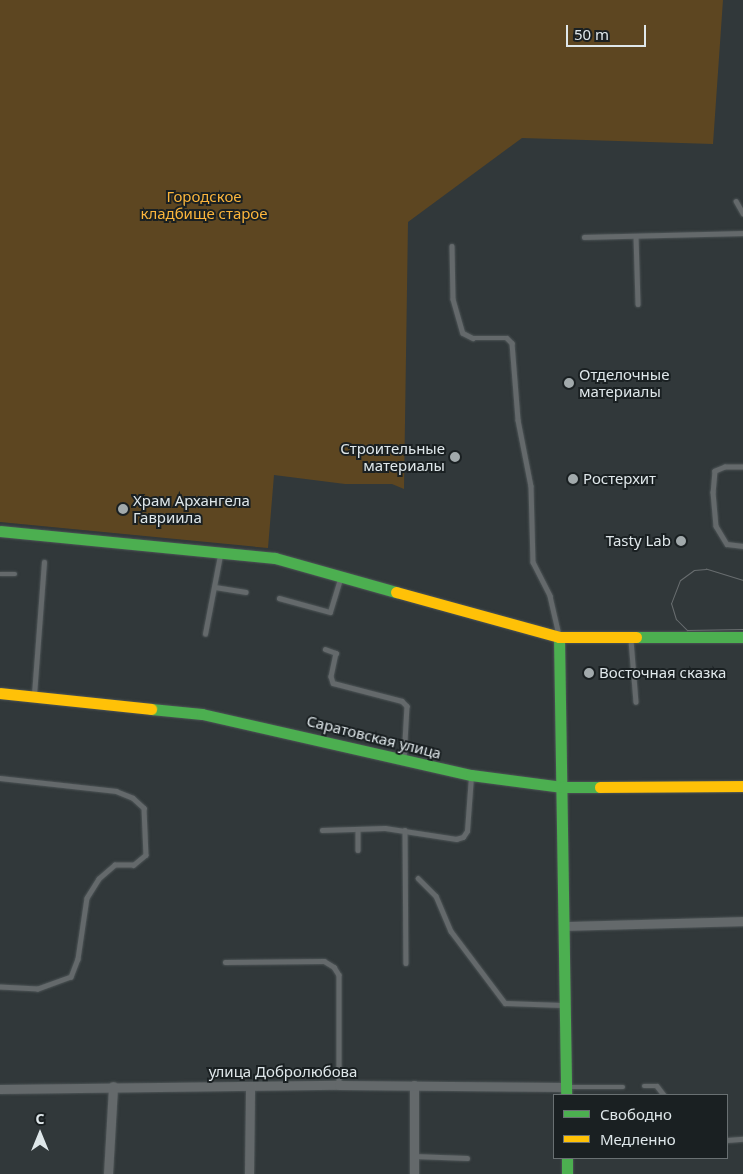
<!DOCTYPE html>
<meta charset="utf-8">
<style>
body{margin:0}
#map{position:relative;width:743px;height:1174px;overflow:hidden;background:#31383a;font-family:"Noto Sans",sans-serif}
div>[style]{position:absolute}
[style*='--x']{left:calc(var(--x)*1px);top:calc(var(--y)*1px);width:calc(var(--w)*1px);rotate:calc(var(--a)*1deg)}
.green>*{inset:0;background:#5d4621}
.roads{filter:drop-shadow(0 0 1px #4d5456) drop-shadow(0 0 1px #4d5456)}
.lane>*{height:4.5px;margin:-2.25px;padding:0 2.25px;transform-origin:2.25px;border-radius:2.25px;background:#64696b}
.street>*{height:9px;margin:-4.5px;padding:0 4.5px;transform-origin:4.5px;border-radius:4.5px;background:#64696b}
.fast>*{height:11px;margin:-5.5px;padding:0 5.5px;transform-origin:5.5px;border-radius:5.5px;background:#4caf50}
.slow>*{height:11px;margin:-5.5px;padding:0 5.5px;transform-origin:5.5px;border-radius:5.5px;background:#ffc107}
.tram>*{height:1px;margin:-0.5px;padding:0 0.5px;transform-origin:0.5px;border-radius:0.5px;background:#686d6f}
.dots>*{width:14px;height:14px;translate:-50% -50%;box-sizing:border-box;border:2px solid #1a2022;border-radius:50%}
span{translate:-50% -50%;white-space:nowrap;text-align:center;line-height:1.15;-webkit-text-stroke:4px #1a2022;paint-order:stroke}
.park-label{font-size:15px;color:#fbb53c}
.poi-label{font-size:15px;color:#dfe7ea}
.left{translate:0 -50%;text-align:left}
.right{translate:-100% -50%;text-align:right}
.street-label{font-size:15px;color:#dfe7ea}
.legend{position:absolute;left:553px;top:1094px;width:175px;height:65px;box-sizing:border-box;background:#1a2022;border:1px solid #697072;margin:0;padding:6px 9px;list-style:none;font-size:15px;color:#dfe7ea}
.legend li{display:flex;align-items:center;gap:10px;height:25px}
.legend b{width:25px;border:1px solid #697072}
.north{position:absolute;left:15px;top:1109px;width:50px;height:50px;-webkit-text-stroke:4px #1a2022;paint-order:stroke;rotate:0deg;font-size:14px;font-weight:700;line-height:20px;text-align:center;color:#dfe7ea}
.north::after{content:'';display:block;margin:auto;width:18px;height:22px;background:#dfe7ea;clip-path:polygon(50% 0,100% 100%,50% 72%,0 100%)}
.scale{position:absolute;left:566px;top:25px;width:80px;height:22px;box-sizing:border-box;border:2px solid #dfe7ea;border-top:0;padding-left:6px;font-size:15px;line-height:18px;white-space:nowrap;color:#dfe7ea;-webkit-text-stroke:4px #1a2022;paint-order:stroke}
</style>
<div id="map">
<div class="green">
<i style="clip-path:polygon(0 0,723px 0,713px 144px,522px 138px,408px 222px,404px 489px,392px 484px,345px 484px,274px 475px,268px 548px,0 522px)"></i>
</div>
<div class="roads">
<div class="lane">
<i style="--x:736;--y:201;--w:14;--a:60"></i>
<i style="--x:636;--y:236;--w:68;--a:88.3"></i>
<i style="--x:584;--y:237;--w:159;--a:-1.4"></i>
<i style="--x:452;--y:246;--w:53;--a:88.9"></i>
<i style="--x:453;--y:299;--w:35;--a:74"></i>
<i style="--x:463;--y:333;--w:11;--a:27"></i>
<i style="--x:473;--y:338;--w:34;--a:0"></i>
<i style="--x:507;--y:338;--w:7;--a:45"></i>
<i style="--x:512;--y:343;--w:77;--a:85.5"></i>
<i style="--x:518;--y:420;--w:67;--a:78.9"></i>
<i style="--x:531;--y:486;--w:76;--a:88.5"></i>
<i style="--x:533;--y:562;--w:38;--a:63"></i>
<i style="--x:550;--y:596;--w:40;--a:77"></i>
<i style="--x:743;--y:467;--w:18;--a:180"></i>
<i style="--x:725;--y:467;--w:11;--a:158"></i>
<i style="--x:715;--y:471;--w:21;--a:95"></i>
<i style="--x:713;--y:492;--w:34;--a:85"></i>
<i style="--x:716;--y:526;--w:21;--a:59"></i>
<i style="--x:727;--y:544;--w:16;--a:7"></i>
<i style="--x:0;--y:574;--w:15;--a:0"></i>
<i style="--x:215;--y:587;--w:31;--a:9"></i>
<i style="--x:279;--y:598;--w:53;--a:15.4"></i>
<i style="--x:330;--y:612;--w:34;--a:-73"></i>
<i style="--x:205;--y:634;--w:80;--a:-79.2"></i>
<i style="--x:631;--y:640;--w:62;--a:85.4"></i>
<i style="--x:325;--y:649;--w:12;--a:20"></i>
<i style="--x:336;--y:653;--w:24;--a:102"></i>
<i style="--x:331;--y:676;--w:7;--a:74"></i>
<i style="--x:333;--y:683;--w:71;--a:14.6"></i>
<i style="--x:402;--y:701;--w:7;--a:45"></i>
<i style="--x:407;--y:706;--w:53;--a:93.2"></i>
<i style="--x:34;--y:695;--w:133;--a:-85.7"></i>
<i style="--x:0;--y:778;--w:117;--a:6.4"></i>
<i style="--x:116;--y:791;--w:18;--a:22"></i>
<i style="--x:133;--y:798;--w:15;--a:42"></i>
<i style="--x:144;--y:808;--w:47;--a:87.6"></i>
<i style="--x:146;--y:855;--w:16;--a:140"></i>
<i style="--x:134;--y:865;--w:19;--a:180"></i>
<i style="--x:115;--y:865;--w:21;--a:139"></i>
<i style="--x:99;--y:879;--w:22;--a:122"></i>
<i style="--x:87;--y:898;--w:62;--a:98.4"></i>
<i style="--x:78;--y:959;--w:19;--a:111"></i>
<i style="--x:71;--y:977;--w:35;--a:160"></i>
<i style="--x:38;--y:989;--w:38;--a:-177"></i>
<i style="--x:322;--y:830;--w:63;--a:-1.8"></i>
<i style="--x:385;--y:828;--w:72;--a:8.8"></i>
<i style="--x:456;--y:839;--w:7;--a:-16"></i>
<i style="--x:463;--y:837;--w:7;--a:-56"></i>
<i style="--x:467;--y:831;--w:54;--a:-85.8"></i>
<i style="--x:358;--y:830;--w:20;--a:90"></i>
<i style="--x:405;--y:830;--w:133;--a:89.6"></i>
<i style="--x:418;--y:878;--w:25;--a:45"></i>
<i style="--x:436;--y:896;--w:38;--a:67"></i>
<i style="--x:451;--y:931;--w:90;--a:53.1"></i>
<i style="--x:505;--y:1003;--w:57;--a:2"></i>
<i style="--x:225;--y:962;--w:99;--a:-0.6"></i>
<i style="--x:324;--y:961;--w:12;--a:31"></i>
<i style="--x:334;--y:967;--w:9;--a:58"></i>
<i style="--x:339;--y:975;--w:110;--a:90"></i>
<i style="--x:644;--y:1086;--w:13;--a:0"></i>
<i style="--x:657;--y:1086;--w:11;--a:52"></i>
<i style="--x:568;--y:1087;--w:55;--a:0"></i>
<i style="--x:727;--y:1140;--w:16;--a:-4"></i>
<i style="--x:414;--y:1156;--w:53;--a:2.2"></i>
</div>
<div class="street">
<i style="--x:565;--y:926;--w:178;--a:-1.6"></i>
<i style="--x:414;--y:1085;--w:89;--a:90"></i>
<i style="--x:0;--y:1089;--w:339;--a:-0.7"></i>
<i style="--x:339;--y:1085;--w:227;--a:0.5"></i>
<i style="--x:108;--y:1174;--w:88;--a:-86.7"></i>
<i style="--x:249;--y:1174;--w:88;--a:-89.3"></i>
</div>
<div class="fast">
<i style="--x:0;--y:531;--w:276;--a:5.6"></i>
<i style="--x:275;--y:558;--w:126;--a:15.7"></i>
<i style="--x:559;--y:637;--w:458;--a:89.1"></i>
<i style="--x:636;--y:637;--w:107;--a:0"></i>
<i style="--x:151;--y:709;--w:51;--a:5.6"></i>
<i style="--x:202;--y:714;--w:276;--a:12.8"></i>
<i style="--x:471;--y:775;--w:92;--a:7.5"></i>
<i style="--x:562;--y:787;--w:38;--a:0"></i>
<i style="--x:567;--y:1158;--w:16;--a:90"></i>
</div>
<div class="slow">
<i style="--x:396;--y:592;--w:169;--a:15.4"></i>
<i style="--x:559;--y:637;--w:77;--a:0"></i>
<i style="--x:0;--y:693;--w:152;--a:6"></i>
<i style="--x:600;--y:787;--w:143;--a:-0.4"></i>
</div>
</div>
<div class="tram">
<i style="--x:743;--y:580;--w:39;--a:-163"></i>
<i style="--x:706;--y:569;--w:12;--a:175"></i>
<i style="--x:694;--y:570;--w:17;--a:144"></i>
<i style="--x:680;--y:580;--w:25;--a:111"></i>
<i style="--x:671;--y:603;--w:17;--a:73"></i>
<i style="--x:676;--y:619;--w:16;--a:45"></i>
<i style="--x:687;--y:630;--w:56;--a:-1"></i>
</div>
<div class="dots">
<i style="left:569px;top:383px;background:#a2aaac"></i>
<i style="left:455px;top:457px;background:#a2aaac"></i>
<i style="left:573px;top:479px;background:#a2aaac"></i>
<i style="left:123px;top:509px;background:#a2aaac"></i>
<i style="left:681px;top:541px;background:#a2aaac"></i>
<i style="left:589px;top:673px;background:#a2aaac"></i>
</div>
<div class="park-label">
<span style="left:204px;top:205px">Городское<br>кладбище старое</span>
</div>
<div class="poi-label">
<span class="left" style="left:579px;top:383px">Отделочные<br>материалы</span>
<span class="right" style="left:445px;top:457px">Строительные<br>материалы</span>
<span class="left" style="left:583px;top:479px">Ростерхит</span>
<span class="left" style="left:133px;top:509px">Храм Архангела<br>Гавриила</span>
<span class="right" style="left:671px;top:541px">Tasty Lab</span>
<span class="left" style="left:599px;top:673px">Восточная сказка</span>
</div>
<div class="street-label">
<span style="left:374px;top:737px;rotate:14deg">Саратовская улица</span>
<span style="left:283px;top:1072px">улица Добролюбова</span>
</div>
<ul class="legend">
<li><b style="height:6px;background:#4caf50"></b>Свободно</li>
<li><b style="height:6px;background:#ffc107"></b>Медленно</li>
</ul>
<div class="north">С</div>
<div class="scale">50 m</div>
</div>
